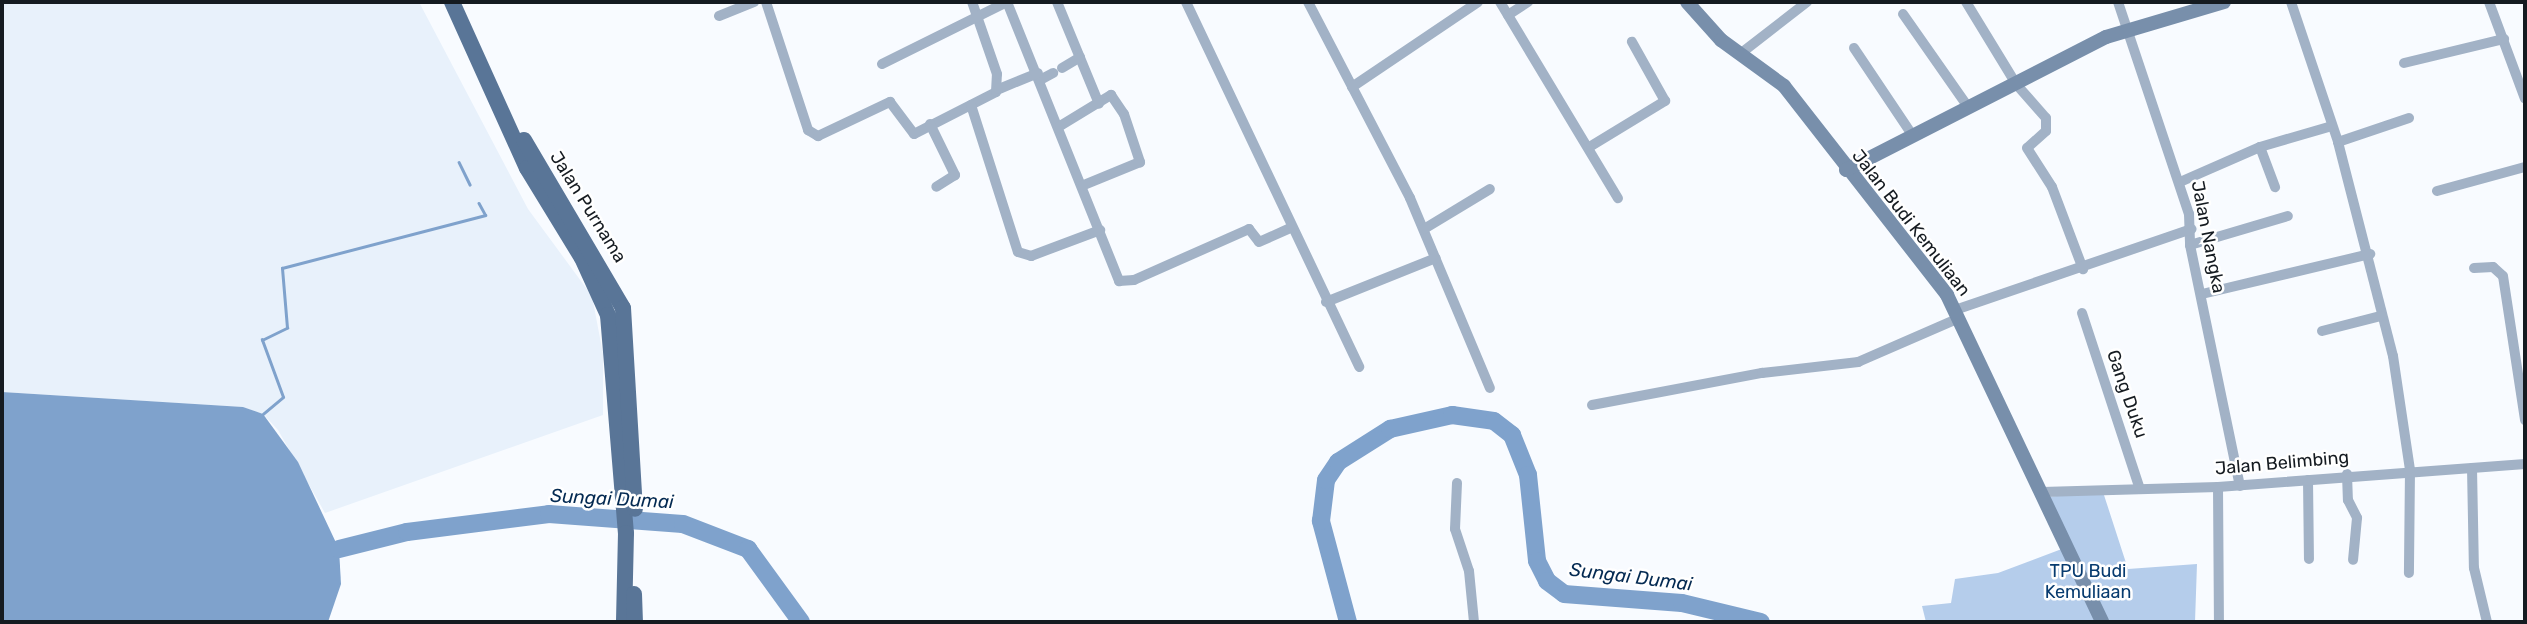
<!DOCTYPE html>
<style>
body{margin:0}
#map{position:relative;width:2527px;height:624px;overflow:hidden;background:#f8fbff;font-family:Rubik,sans-serif}
div>[style]{position:absolute}
[style*='--x']{left:calc(var(--x)*1px);top:calc(var(--y)*1px);width:calc(var(--w)*1px);rotate:calc(var(--a)*1deg)}
.built>*{inset:0;background:#e8f1fb}
.green>*{inset:0;background:#b5cdeb}
.water>*{inset:0;background:#7fa2cc}
.stream>*{height:2.5px;margin:-1.25px;padding:0 1.25px;transform-origin:1.25px;border-radius:1.25px;background:#7fa2cc}
.river>*{height:18px;margin:-9px;padding:0 9px;transform-origin:9px;border-radius:9px;background:#7fa2cc}
.street>*{height:10px;margin:-5px;padding:0 5px;transform-origin:5px;border-radius:5px;background:#a2b2c6}
.secondary>*{height:14px;margin:-7px;padding:0 7px;transform-origin:7px;border-radius:7px;background:#788fab}
.primary>*{height:16px;margin:-8px;padding:0 8px;transform-origin:8px;border-radius:8px;background:#597597}
span{translate:-50% -50%;white-space:nowrap;text-align:center;line-height:1.15;-webkit-text-stroke:5px #fff;paint-order:stroke}
.street-label{font-size:18px;color:#151b21}
.park-label{font-size:18px;color:#073b6f}
.water-label{font-size:19px;color:#042a52;font-style:italic}
.frame{position:absolute;inset:0;border:4px solid #151b21;pointer-events:none}
</style>
<div id="map">
<div class="built">
<i style="clip-path:polygon(2px 2px,419px 2px,528px 209px,592px 296px,603px 354px,603px 415px,325px 513px,278px 430px,263px 414px,242px 407px,2px 392px)"></i>
</div>
<div class="green">
<i style="clip-path:polygon(2103px 492px,2128px 569px,2197px 564px,2195px 622px,1926px 622px,1922px 606px,1951px 603px,1955px 579px,1998px 573px,2067px 547px,2045px 497px)"></i>
</div>
<div class="water">
<i style="clip-path:polygon(2px 392px,243px 407px,263px 414px,298px 462px,339px 549px,341px 584px,328px 622px,2px 622px)"></i>
</div>
<div class="stream">
<i style="--x:459;--y:162;--w:25;--a:64"></i>
<i style="--x:263;--y:414;--w:26;--a:-40"></i>
<i style="--x:283;--y:397;--w:61;--a:-110.2"></i>
<i style="--x:262;--y:340;--w:28;--a:-26"></i>
<i style="--x:287;--y:328;--w:60;--a:-94.8"></i>
<i style="--x:282;--y:268;--w:210;--a:-14.6"></i>
<i style="--x:485;--y:215;--w:13;--a:-119"></i>
</div>
<div class="river">
<i style="--x:339;--y:549;--w:70;--a:-14"></i>
<i style="--x:407;--y:532;--w:143;--a:-7.2"></i>
<i style="--x:549;--y:514;--w:134;--a:4.3"></i>
<i style="--x:683;--y:524;--w:70;--a:21"></i>
<i style="--x:748;--y:549;--w:90;--a:54"></i>
<i style="--x:1348;--y:622;--w:105;--a:-105"></i>
<i style="--x:1321;--y:521;--w:41;--a:-83"></i>
<i style="--x:1326;--y:480;--w:22;--a:-56"></i>
<i style="--x:1338;--y:462;--w:62;--a:-32.4"></i>
<i style="--x:1390;--y:429;--w:64;--a:-12.7"></i>
<i style="--x:1452;--y:415;--w:42;--a:8.1"></i>
<i style="--x:1494;--y:421;--w:23;--a:38"></i>
<i style="--x:1512;--y:435;--w:43;--a:68.2"></i>
<i style="--x:1528;--y:475;--w:86;--a:84"></i>
<i style="--x:1537;--y:561;--w:22;--a:63"></i>
<i style="--x:1547;--y:581;--w:21;--a:37"></i>
<i style="--x:1564;--y:594;--w:118;--a:4.4"></i>
<i style="--x:1682;--y:603;--w:81;--a:13.5"></i>
</div>
<div class="street">
<i style="--x:766;--y:2;--w:135;--a:71.8"></i>
<i style="--x:808;--y:130;--w:12;--a:31"></i>
<i style="--x:818;--y:136;--w:80;--a:-25.3"></i>
<i style="--x:890;--y:102;--w:40;--a:53"></i>
<i style="--x:914;--y:134;--w:92;--a:-27.1"></i>
<i style="--x:996;--y:92;--w:18;--a:-87"></i>
<i style="--x:997;--y:74;--w:76;--a:-109.1"></i>
<i style="--x:1007;--y:2;--w:301;--a:68.1"></i>
<i style="--x:1119;--y:281;--w:15;--a:-4"></i>
<i style="--x:1134;--y:280;--w:126;--a:-23.9"></i>
<i style="--x:1249;--y:229;--w:16;--a:52"></i>
<i style="--x:1259;--y:242;--w:34;--a:-24"></i>
<i style="--x:1057;--y:2;--w:110;--a:67.6"></i>
<i style="--x:1186;--y:2;--w:404;--a:64.6"></i>
<i style="--x:1308;--y:2;--w:221;--a:62.5"></i>
<i style="--x:1410;--y:198;--w:206;--a:67.2"></i>
<i style="--x:1500;--y:2;--w:229;--a:59"></i>
<i style="--x:1966;--y:2;--w:96;--a:58.6"></i>
<i style="--x:2016;--y:84;--w:45;--a:48.6"></i>
<i style="--x:2046;--y:118;--w:13;--a:90"></i>
<i style="--x:2046;--y:131;--w:25;--a:138"></i>
<i style="--x:2027;--y:148;--w:46;--a:57.3"></i>
<i style="--x:2052;--y:187;--w:88;--a:69.3"></i>
<i style="--x:2118;--y:2;--w:224;--a:71.5"></i>
<i style="--x:2189;--y:214;--w:31;--a:88"></i>
<i style="--x:2190;--y:245;--w:246;--a:78.3"></i>
<i style="--x:2291;--y:2;--w:148;--a:71.4"></i>
<i style="--x:2338;--y:142;--w:221;--a:75.6"></i>
<i style="--x:2393;--y:356;--w:115;--a:81.5"></i>
<i style="--x:2410;--y:470;--w:103;--a:90.6"></i>
<i style="--x:2489;--y:2;--w:103;--a:69.6"></i>
<i style="--x:1903;--y:14;--w:113;--a:55"></i>
<i style="--x:1508;--y:15;--w:24;--a:-33"></i>
<i style="--x:719;--y:16;--w:38;--a:-22"></i>
<i style="--x:1854;--y:48;--w:106;--a:56.2"></i>
<i style="--x:1740;--y:54;--w:85;--a:-37.8"></i>
<i style="--x:2404;--y:63;--w:103;--a:-13.5"></i>
<i style="--x:882;--y:64;--w:140;--a:-26.4"></i>
<i style="--x:1062;--y:68;--w:21;--a:-31"></i>
<i style="--x:1040;--y:80;--w:15;--a:-28"></i>
<i style="--x:1352;--y:87;--w:152;--a:-34"></i>
<i style="--x:999;--y:89;--w:42;--a:-22.3"></i>
<i style="--x:971;--y:105;--w:154;--a:72.3"></i>
<i style="--x:1018;--y:252;--w:14;--a:17"></i>
<i style="--x:1031;--y:256;--w:74;--a:-20.6"></i>
<i style="--x:930;--y:124;--w:57;--a:63.9"></i>
<i style="--x:955;--y:175;--w:22;--a:148"></i>
<i style="--x:1060;--y:126;--w:60;--a:-31.3"></i>
<i style="--x:1111;--y:95;--w:23;--a:56"></i>
<i style="--x:1124;--y:114;--w:51;--a:71.6"></i>
<i style="--x:1140;--y:162;--w:61;--a:157.7"></i>
<i style="--x:2338;--y:142;--w:75;--a:-18.7"></i>
<i style="--x:1591;--y:146;--w:87;--a:-31.3"></i>
<i style="--x:1665;--y:101;--w:68;--a:-119.2"></i>
<i style="--x:2260;--y:147;--w:43;--a:69.4"></i>
<i style="--x:2180;--y:182;--w:87;--a:-23.6"></i>
<i style="--x:2260;--y:147;--w:75;--a:-16.3"></i>
<i style="--x:2437;--y:191;--w:91;--a:-15.3"></i>
<i style="--x:1424;--y:229;--w:77;--a:-31.2"></i>
<i style="--x:2190;--y:245;--w:102;--a:-16.5"></i>
<i style="--x:2474;--y:268;--w:19;--a:-3"></i>
<i style="--x:2493;--y:267;--w:13;--a:42"></i>
<i style="--x:2503;--y:276;--w:146;--a:81.3"></i>
<i style="--x:2202;--y:294;--w:173;--a:-13.4"></i>
<i style="--x:1326;--y:302;--w:118;--a:-21.8"></i>
<i style="--x:1955;--y:310;--w:250;--a:-18.9"></i>
<i style="--x:2082;--y:313;--w:182;--a:71.8"></i>
<i style="--x:2322;--y:331;--w:61;--a:-14.3"></i>
<i style="--x:1592;--y:405;--w:173;--a:-10.7"></i>
<i style="--x:1762;--y:373;--w:97;--a:-6.5"></i>
<i style="--x:1858;--y:362;--w:110;--a:-23.5"></i>
<i style="--x:2472;--y:468;--w:100;--a:88.9"></i>
<i style="--x:2474;--y:568;--w:56;--a:76.5"></i>
<i style="--x:2347;--y:474;--w:26;--a:88"></i>
<i style="--x:2348;--y:500;--w:20;--a:63"></i>
<i style="--x:2357;--y:518;--w:42;--a:95.4"></i>
<i style="--x:2308;--y:480;--w:79;--a:89.3"></i>
<i style="--x:1457;--y:483;--w:46;--a:92.5"></i>
<i style="--x:1455;--y:529;--w:44;--a:71.6"></i>
<i style="--x:1469;--y:571;--w:51;--a:84.4"></i>
<i style="--x:2218;--y:487;--w:135;--a:89.6"></i>
<i style="--x:2042;--y:492;--w:176;--a:-1.6"></i>
<i style="--x:2218;--y:487;--w:308;--a:-4.3"></i>
</div>
<div class="secondary">
<i style="--x:1687;--y:2;--w:51;--a:48.2"></i>
<i style="--x:1721;--y:40;--w:78;--a:36.1"></i>
<i style="--x:1784;--y:86;--w:265;--a:52"></i>
<i style="--x:1947;--y:295;--w:362;--a:64.6"></i>
<i style="--x:1846;--y:170;--w:292;--a:-27.1"></i>
<i style="--x:2106;--y:37;--w:123;--a:-16.5"></i>
</div>
<div class="primary">
<i style="--x:452;--y:2;--w:182;--a:65.7"></i>
<i style="--x:527;--y:168;--w:105;--a:58.6"></i>
<i style="--x:582;--y:258;--w:63;--a:65.5"></i>
<i style="--x:608;--y:315;--w:219;--a:85.3"></i>
<i style="--x:626;--y:533;--w:89;--a:91.3"></i>
<i style="--x:524;--y:140;--w:195;--a:59.5"></i>
<i style="--x:623;--y:308;--w:201;--a:86.6"></i>
<i style="--x:634;--y:594;--w:28;--a:88"></i>
</div>
<div class="street-label">
<span style="left:588px;top:207px;rotate:58deg">Jalan Purnama</span>
<span style="left:1911px;top:223px;rotate:52deg">Jalan Budi Kemuliaan</span>
<span style="left:2208px;top:237px;rotate:79deg">Jalan Nangka</span>
<span style="left:2127px;top:394px;rotate:71deg">Gang Duku</span>
<span style="left:2282px;top:463px;rotate:-5deg">Jalan Belimbing</span>
</div>
<div class="park-label">
<span style="left:2088px;top:582px">TPU Budi<br>Kemuliaan</span>
</div>
<div class="water-label">
<span style="left:612px;top:499px;rotate:3deg">Sungai Dumai</span>
<span style="left:1631px;top:577px;rotate:7deg">Sungai Dumai</span>
</div>
<div class="frame"></div>
</div>
